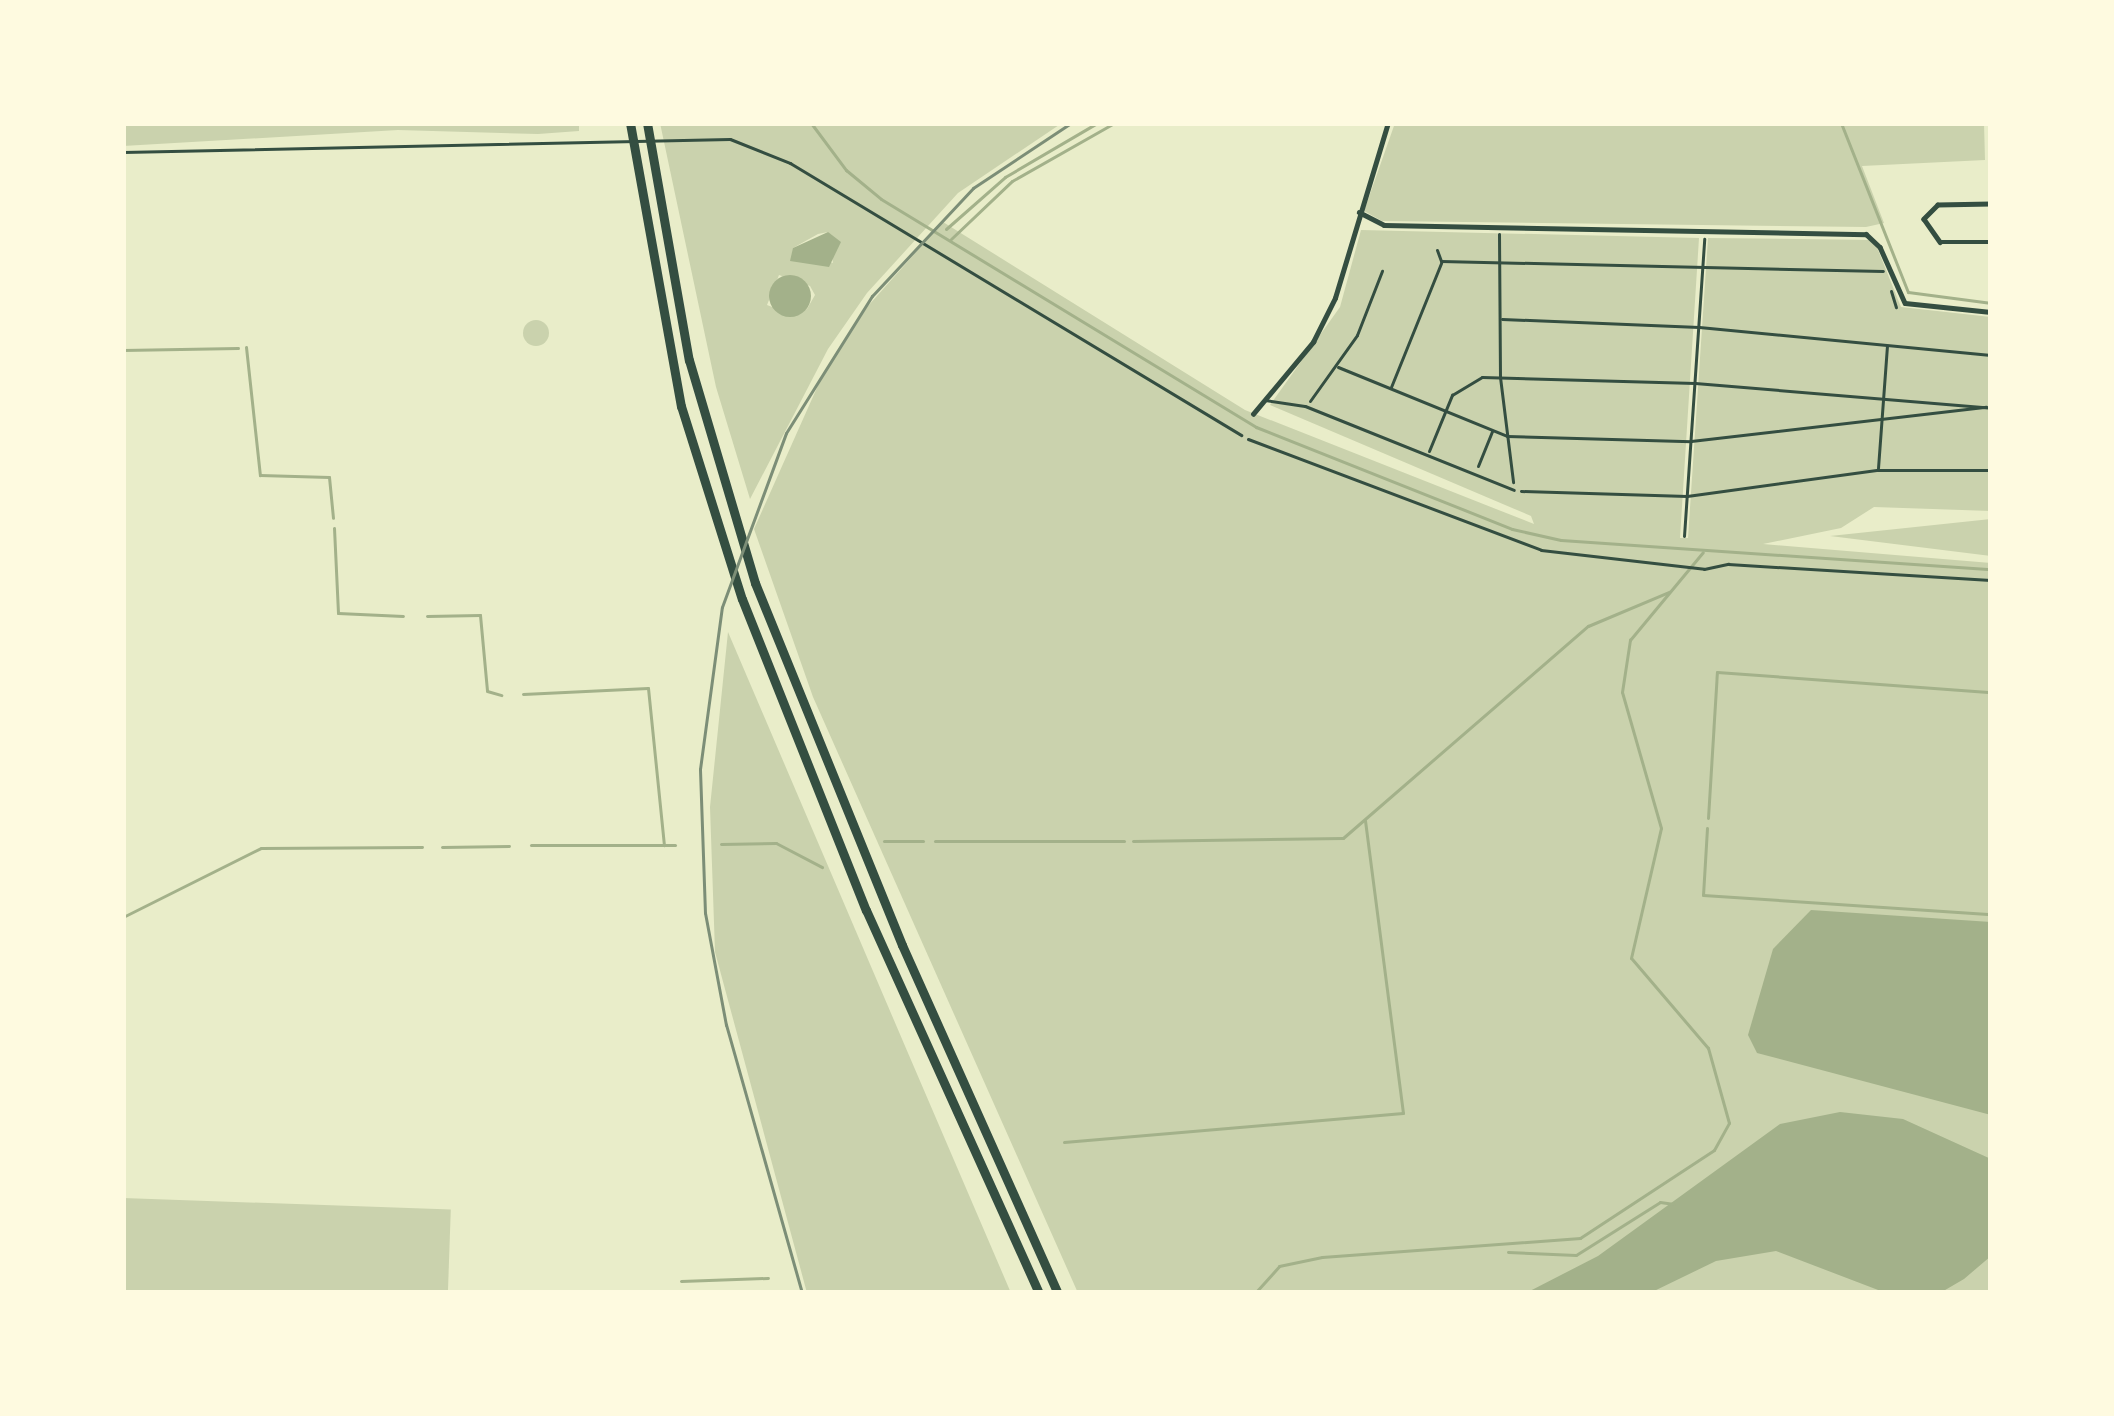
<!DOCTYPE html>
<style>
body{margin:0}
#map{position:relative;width:2114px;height:1416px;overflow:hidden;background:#e9edc9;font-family:Raleway,sans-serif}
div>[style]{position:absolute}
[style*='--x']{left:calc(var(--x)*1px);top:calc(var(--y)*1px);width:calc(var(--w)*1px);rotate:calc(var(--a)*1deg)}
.green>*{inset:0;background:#cad2ad;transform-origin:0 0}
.round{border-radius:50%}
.water>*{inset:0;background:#a3b18a}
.stream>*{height:3px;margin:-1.5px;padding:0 1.5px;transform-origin:1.5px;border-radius:1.5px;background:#a3b18a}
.path>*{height:3px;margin:-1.5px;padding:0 1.5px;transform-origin:1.5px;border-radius:1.5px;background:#344e41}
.service>*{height:3px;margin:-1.5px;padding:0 1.5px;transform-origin:1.5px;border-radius:1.5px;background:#344e41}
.minor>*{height:4.5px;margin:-2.25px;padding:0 2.25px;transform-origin:2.25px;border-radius:2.25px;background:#344e41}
.motorway>*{height:9px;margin:-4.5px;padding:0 4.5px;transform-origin:4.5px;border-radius:4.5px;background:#344e41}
.rail>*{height:3px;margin:-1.5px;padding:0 1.5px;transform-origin:1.5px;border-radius:1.5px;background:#7c8e77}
span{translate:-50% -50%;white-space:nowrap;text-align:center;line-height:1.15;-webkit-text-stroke:9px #fefae0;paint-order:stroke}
.frame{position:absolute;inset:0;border:126px solid #fefae0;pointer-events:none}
</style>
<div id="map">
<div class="green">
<i style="clip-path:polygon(123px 123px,579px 123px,579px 131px,538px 134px,398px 130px,123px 146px)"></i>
<i style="clip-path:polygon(evenodd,660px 123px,1062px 123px,958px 193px,867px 293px,828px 349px,750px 499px,716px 387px,660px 123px,828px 232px,833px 263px,793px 248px,818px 234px,828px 232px,660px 123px,779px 275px,810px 286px,815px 295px,807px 309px,793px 315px,767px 305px,779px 275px)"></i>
<i style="clip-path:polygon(1395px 123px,1984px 123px,1985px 160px,1862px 166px,1884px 223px,1866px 227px,1382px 221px,1364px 211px)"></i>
<i style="clip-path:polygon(943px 222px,1245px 410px,1534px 524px,1531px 516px,1270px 405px,1340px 307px,1361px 230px,1699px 238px,1680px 538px,1688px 538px,1708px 238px,1874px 240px,1901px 307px,1991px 317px,1991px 511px,1874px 507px,1841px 528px,1763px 544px,1991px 563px,1991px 1293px,1078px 1293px,813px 697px,754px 529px,824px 372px,868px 306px)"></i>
<i class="round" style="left:523px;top:320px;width:26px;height:26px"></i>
<i style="clip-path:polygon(1991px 519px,1991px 556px,1830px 536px)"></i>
<i style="clip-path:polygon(728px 632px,905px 1046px,1011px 1293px,807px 1293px,715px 952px,710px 807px)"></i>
<i style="left:123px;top:1198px;width:328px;height:95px;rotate:2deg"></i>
</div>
<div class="water">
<i style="clip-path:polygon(828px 232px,841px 242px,829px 267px,790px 261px,793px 248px)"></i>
<i class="round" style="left:769px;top:275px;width:42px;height:42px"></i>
<i style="clip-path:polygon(1811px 910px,1991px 922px,1991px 1115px,1757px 1053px,1748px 1035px,1773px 949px)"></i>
<i style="clip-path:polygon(1840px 1112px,1903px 1119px,1991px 1159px,1991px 1256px,1964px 1279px,1940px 1293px,1886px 1293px,1776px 1251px,1716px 1261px,1650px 1293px,1526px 1293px,1598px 1256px,1780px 1124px)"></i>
</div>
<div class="stream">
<i style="--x:811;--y:123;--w:59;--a:53.3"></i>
<i style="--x:846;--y:170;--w:45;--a:39.6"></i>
<i style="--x:881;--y:199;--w:439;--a:31.3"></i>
<i style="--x:1256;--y:427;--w:276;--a:21.7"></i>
<i style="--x:1512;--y:529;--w:50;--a:12.7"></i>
<i style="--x:1561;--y:540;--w:431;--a:3.9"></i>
<i style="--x:1841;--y:123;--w:182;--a:68.4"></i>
<i style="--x:1908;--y:292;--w:84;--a:7.5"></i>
<i style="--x:946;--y:229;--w:79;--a:-41.4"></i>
<i style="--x:1005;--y:177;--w:107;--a:-30.4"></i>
<i style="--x:951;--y:239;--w:84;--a:-43.6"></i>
<i style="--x:1012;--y:181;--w:117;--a:-29.6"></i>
<i style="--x:246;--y:347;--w:129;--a:83.8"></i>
<i style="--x:260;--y:475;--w:69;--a:1.7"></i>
<i style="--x:329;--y:477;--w:41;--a:84.4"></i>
<i style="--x:123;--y:350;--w:115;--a:-1"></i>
<i style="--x:334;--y:528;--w:85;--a:87.3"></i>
<i style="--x:338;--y:613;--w:65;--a:2.6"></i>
<i style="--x:427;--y:616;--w:53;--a:-1.1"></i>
<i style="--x:480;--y:615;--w:76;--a:84.7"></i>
<i style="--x:487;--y:691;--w:15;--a:16"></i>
<i style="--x:523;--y:694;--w:125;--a:-2.7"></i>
<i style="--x:648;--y:688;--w:158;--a:84.2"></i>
<i style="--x:1708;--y:818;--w:146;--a:-86.5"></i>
<i style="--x:1717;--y:672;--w:275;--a:4.2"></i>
<i style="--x:1707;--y:828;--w:67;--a:93.4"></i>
<i style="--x:1703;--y:895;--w:289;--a:3.8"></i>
<i style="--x:884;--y:841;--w:39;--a:0"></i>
<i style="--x:935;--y:841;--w:189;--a:0"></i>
<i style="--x:1133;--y:841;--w:210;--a:-0.8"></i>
<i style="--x:1343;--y:838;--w:324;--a:-40.9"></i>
<i style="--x:1588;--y:626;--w:88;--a:-22.8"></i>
<i style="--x:721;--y:844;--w:55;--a:-1"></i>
<i style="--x:776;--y:843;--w:52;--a:27.6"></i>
<i style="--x:531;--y:845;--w:144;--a:0"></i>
<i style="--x:442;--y:847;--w:67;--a:-0.9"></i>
<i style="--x:123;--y:917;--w:154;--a:-26.6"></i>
<i style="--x:261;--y:848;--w:161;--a:-0.4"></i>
<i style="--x:1064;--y:1142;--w:340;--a:-4.9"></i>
<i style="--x:1403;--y:1113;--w:295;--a:-97.4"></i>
<i style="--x:1508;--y:1252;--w:68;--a:2.5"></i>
<i style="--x:1576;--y:1255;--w:99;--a:-32.2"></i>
<i style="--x:1660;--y:1202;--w:14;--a:8"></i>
<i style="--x:681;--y:1281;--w:87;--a:-2"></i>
<i style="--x:1255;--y:1293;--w:36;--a:-48"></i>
<i style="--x:1279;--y:1266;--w:44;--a:-11.8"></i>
<i style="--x:1322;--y:1257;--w:259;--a:-4.2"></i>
<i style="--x:1580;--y:1238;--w:160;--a:-33.3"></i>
<i style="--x:1714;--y:1150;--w:31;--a:-61"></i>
<i style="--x:1729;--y:1123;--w:78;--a:-105.6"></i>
<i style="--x:1708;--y:1048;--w:118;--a:-130.5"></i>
<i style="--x:1631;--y:958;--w:133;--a:-77"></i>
<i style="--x:1661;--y:828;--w:141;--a:-106"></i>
<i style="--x:1622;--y:692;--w:53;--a:-81.3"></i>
<i style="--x:1630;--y:640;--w:114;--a:-50.3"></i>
</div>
<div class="path">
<i style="--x:1499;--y:234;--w:143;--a:89.6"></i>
<i style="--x:1500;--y:377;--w:106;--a:82.9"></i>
<i style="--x:1437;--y:250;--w:12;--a:70"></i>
<i style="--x:1441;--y:261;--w:442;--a:1.3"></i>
<i style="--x:1891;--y:291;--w:17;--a:73"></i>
<i style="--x:1502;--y:319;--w:197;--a:2.3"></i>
<i style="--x:1699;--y:327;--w:293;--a:5.5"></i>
<i style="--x:1338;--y:367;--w:183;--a:22.2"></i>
<i style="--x:1507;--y:436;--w:184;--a:1.6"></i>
<i style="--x:1691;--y:441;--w:297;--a:-6.6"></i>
<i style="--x:1391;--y:387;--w:134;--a:-68"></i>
<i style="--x:1310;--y:401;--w:81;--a:-54.5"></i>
<i style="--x:1357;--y:335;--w:69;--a:-68.7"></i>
<i style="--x:1248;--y:439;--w:313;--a:20.7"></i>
<i style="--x:1541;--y:550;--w:164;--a:6.6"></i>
<i style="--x:1704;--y:569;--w:25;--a:-12"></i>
<i style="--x:1728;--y:564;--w:263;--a:3.5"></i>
<i style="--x:1429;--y:451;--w:61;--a:-67.7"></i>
<i style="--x:1452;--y:395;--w:35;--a:-31"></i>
<i style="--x:1482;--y:377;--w:213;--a:1.6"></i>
<i style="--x:1695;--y:383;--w:297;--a:4.8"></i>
<i style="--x:1478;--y:466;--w:38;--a:-68"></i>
<i style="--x:1878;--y:468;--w:122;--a:-85.8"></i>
<i style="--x:1521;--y:491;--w:166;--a:1.7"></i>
<i style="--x:1687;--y:496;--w:193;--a:-7.8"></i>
<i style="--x:1878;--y:470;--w:113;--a:0"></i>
<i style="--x:1684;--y:536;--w:298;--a:-86.1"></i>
</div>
<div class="service">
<i style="--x:123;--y:152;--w:607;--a:-1.23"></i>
<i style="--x:730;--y:139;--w:65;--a:21.8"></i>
<i style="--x:790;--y:163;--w:527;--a:31.09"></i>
<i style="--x:1265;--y:400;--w:40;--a:8.5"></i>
<i style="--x:1305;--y:406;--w:225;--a:21.9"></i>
</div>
<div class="minor">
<i style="--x:1991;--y:204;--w:53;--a:178.9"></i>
<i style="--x:1938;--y:205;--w:20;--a:135"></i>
<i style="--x:1924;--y:219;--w:28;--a:55"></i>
<i style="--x:1940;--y:242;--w:51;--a:0"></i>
<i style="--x:1359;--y:212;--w:28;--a:27"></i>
<i style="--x:1384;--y:225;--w:482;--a:1.1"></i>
<i style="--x:1866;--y:234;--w:19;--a:43"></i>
<i style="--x:1880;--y:247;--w:61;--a:65.9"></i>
<i style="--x:1905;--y:303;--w:86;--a:6"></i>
<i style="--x:1253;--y:414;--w:94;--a:-50.2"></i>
<i style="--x:1313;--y:342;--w:49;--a:-63.4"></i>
<i style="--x:1335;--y:298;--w:183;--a:-73.2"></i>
</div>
<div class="motorway">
<i style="--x:630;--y:123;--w:288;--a:79.8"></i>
<i style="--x:681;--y:406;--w:202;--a:72.5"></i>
<i style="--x:742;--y:599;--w:335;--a:68.3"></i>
<i style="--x:866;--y:910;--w:420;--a:65.7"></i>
<i style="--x:647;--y:123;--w:241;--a:80"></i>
<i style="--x:689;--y:360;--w:233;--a:73.5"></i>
<i style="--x:755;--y:583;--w:391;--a:67.9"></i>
<i style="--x:902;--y:945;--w:381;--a:65.9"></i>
</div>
<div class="rail">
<i style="--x:802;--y:1293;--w:279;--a:-105.8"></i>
<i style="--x:726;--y:1025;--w:114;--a:-100.6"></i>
<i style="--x:705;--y:913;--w:144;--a:-92"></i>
<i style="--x:700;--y:769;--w:163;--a:-82.3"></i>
<i style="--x:722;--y:607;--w:185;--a:-69.8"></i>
<i style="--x:786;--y:433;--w:162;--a:-57.9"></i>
<i style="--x:872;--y:296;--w:148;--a:-46.9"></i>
<i style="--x:973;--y:188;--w:118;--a:-33.6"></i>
</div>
<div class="frame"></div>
</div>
